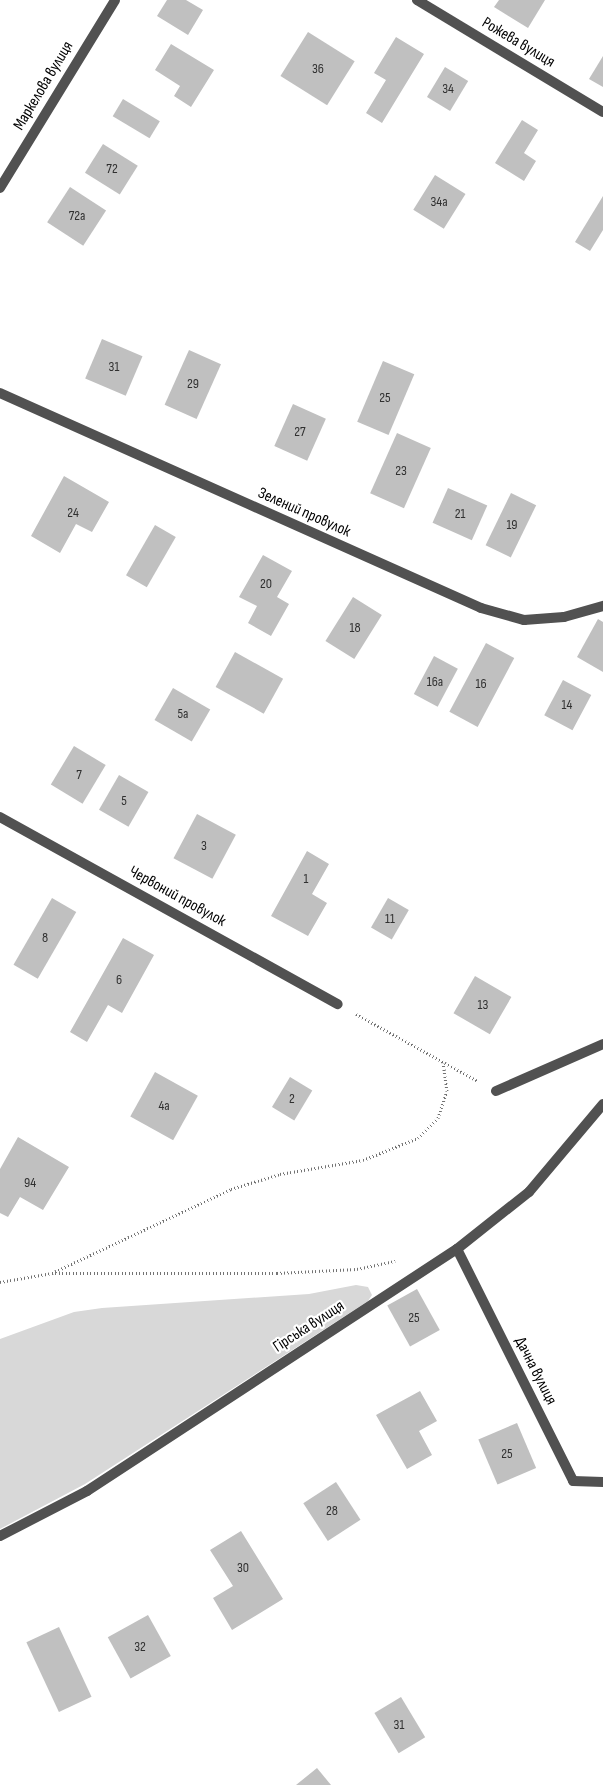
<!DOCTYPE html>
<meta charset="utf-8">
<style>
body{margin:0}
#map{position:relative;width:603px;height:1785px;overflow:hidden;background:#fff;font-family:"Sofia Sans Condensed",sans-serif}
div>[style]{position:absolute}
[style*='--x']{left:calc(var(--x)*1px);top:calc(var(--y)*1px);width:calc(var(--w)*1px);rotate:calc(var(--a)*1deg)}
.green>*{inset:0;background:#d8d8d8}
.building>*{inset:0;background:#c0c0c0;transform-origin:0 0}
.path>*{height:3px;margin-top:-1.5px;transform-origin:0;background:repeating-linear-gradient(90deg,#737373 0 1px,transparent 0 3.5px)}
.service>*{height:10px;margin:-5px;padding:0 5px;transform-origin:5px;border-radius:5px;background:#515151}
.minor>*{height:10px;margin:-5px;padding:0 5px;transform-origin:5px;border-radius:5px;background:#515151}
span{translate:-50% -50%;white-space:nowrap;text-align:center;line-height:1.15;-webkit-text-stroke:4.5px #fff;paint-order:stroke}
.number-label{font-size:14px;color:#303030}
.number-label span{-webkit-text-stroke-width:0}
.street-label{font-size:16px;color:#000}
</style>
<div id="map">
<div class="green">
<i style="clip-path:polygon(356px 1285px,368px 1287px,372px 1295px,368px 1301px,85px 1484px,0 1529px,0 1339px,74px 1312px,102px 1308px,309px 1294px)"></i>
</div>
<div class="building">
<i style="clip-path:polygon(167px 0,186px 0,203px 10px,188px 35px,157px 16px)"></i>
<i style="clip-path:polygon(499px 0,545px 0,528px 28px,494px 7px)"></i>
<i style="left:308px;top:32px;width:55px;height:52px;rotate:32deg"></i>
<i style="clip-path:polygon(396px 37px,424px 54px,382px 123px,366px 113px,386px 80px,374px 73px)"></i>
<i style="clip-path:polygon(171px 44px,214px 70px,191px 107px,174px 96px,180px 86px,155px 70px)"></i>
<i style="clip-path:polygon(603px 56px,603px 87px,589px 79px)"></i>
<i style="left:445px;top:67px;width:27px;height:35px;rotate:31deg"></i>
<i style="left:123px;top:99px;width:43px;height:20px;rotate:31deg"></i>
<i style="clip-path:polygon(522px 120px,538px 130px,524px 153px,536px 161px,524px 181px,495px 163px)"></i>
<i style="left:103px;top:144px;width:41px;height:34px;rotate:32deg"></i>
<i style="left:435px;top:175px;width:36px;height:41px;rotate:32deg"></i>
<i style="left:70px;top:187px;width:43px;height:42px;rotate:33deg"></i>
<i style="clip-path:polygon(603px 196px,603px 230px,590px 251px,575px 242px)"></i>
<i style="left:102px;top:339px;width:44px;height:43px;rotate:23deg"></i>
<i style="left:189px;top:350px;width:35px;height:60px;rotate:24deg"></i>
<i style="left:383px;top:361px;width:34px;height:66px;rotate:23deg"></i>
<i style="left:293px;top:404px;width:36px;height:46px;rotate:24deg"></i>
<i style="left:397px;top:433px;width:37px;height:66px;rotate:24deg"></i>
<i style="clip-path:polygon(64px 476px,109px 502px,92px 532px,76px 524px,60px 553px,31px 536px)"></i>
<i style="left:448px;top:488px;width:43px;height:38px;rotate:24deg"></i>
<i style="left:511px;top:493px;width:28px;height:58px;rotate:26deg"></i>
<i style="left:155px;top:525px;width:24px;height:58px;rotate:30deg"></i>
<i style="clip-path:polygon(263px 555px,292px 571px,277px 597px,289px 604px,271px 636px,248px 623px,257px 606px,239px 597px)"></i>
<i style="left:353px;top:597px;width:34px;height:52px;rotate:32deg"></i>
<i style="clip-path:polygon(598px 619px,603px 622px,603px 672px,577px 657px)"></i>
<i style="left:486px;top:643px;width:32px;height:78px;rotate:28deg"></i>
<i style="left:235px;top:652px;width:55px;height:40px;rotate:29deg"></i>
<i style="left:434px;top:656px;width:27px;height:43px;rotate:28deg"></i>
<i style="left:563px;top:680px;width:32px;height:40px;rotate:28deg"></i>
<i style="left:173px;top:688px;width:43px;height:37px;rotate:30deg"></i>
<i style="left:74px;top:746px;width:37px;height:45px;rotate:31deg"></i>
<i style="left:119px;top:775px;width:34px;height:40px;rotate:30deg"></i>
<i style="left:197px;top:814px;width:44px;height:50px;rotate:28deg"></i>
<i style="clip-path:polygon(307px 851px,329px 864px,312px 894px,327px 903px,308px 936px,271px 916px)"></i>
<i style="left:52px;top:898px;width:28px;height:77px;rotate:30deg"></i>
<i style="left:388px;top:898px;width:24px;height:34px;rotate:30deg"></i>
<i style="clip-path:polygon(123px 938px,154px 955px,122px 1013px,108px 1005px,87px 1042px,70px 1032px)"></i>
<i style="left:475px;top:976px;width:42px;height:43px;rotate:30deg"></i>
<i style="left:155px;top:1072px;width:49px;height:51px;rotate:29deg"></i>
<i style="left:290px;top:1077px;width:26px;height:35px;rotate:31deg"></i>
<i style="clip-path:polygon(18px 1137px,69px 1167px,43px 1210px,20px 1197px,8px 1217px,0 1213px,0 1169px)"></i>
<i style="left:417px;top:1289px;width:47px;height:34px;rotate:61deg"></i>
<i style="clip-path:polygon(420px 1391px,437px 1421px,419px 1431px,432px 1455px,407px 1469px,376px 1415px)"></i>
<i style="left:517px;top:1423px;width:49px;height:42px;rotate:67deg"></i>
<i style="left:336px;top:1482px;width:45px;height:39px;rotate:57deg"></i>
<i style="clip-path:polygon(241px 1531px,283px 1599px,232px 1630px,213px 1598px,233px 1586px,210px 1550px)"></i>
<i style="left:148px;top:1615px;width:47px;height:46px;rotate:61deg"></i>
<i style="left:59px;top:1627px;width:77px;height:36px;rotate:65deg"></i>
<i style="left:401px;top:1697px;width:47px;height:31px;rotate:59deg"></i>
<i style="clip-path:polygon(317px 1768px,331px 1785px,296px 1785px)"></i>
</div>
<div class="path">
<i style="--x:356;--y:1014;--w:139;--a:28.8"></i>
<i style="--x:52;--y:1273;--w:198;--a:-25.1"></i>
<i style="--x:231;--y:1189;--w:51;--a:-17"></i>
<i style="--x:280;--y:1174;--w:84;--a:-9.6"></i>
<i style="--x:363;--y:1160;--w:59;--a:-21.8"></i>
<i style="--x:418;--y:1138;--w:28;--a:-45"></i>
<i style="--x:438;--y:1118;--w:28;--a:-72"></i>
<i style="--x:447;--y:1091;--w:28;--a:-98"></i>
<i style="--x:0;--y:1282;--w:53;--a:-9.8"></i>
<i style="--x:52;--y:1273;--w:225;--a:0"></i>
<i style="--x:277;--y:1273;--w:80;--a:-2.9"></i>
<i style="--x:357;--y:1269;--w:39;--a:-12"></i>
</div>
<div class="service">
<i style="--x:496;--y:1091;--w:117;--a:-23.7"></i>
</div>
<div class="minor">
<i style="--x:417;--y:0;--w:217;--a:31.1"></i>
<i style="--x:0;--y:188;--w:220;--a:-58.5"></i>
<i style="--x:0;--y:393;--w:527;--a:24.08"></i>
<i style="--x:481;--y:608;--w:45;--a:15.6"></i>
<i style="--x:524;--y:620;--w:40;--a:-4.3"></i>
<i style="--x:564;--y:617;--w:41;--a:-15.8"></i>
<i style="--x:0;--y:817;--w:386;--a:29"></i>
<i style="--x:457;--y:1249;--w:259;--a:63.4"></i>
<i style="--x:573;--y:1481;--w:30;--a:2"></i>
<i style="--x:0;--y:1536;--w:98;--a:-27.3"></i>
<i style="--x:87;--y:1491;--w:442;--a:-33.2"></i>
<i style="--x:457;--y:1249;--w:92;--a:-38.4"></i>
<i style="--x:529;--y:1192;--w:115;--a:-49.9"></i>
</div>
<div class="number-label">
<span style="left:318px;top:69px">36</span>
<span style="left:448px;top:89px">34</span>
<span style="left:112px;top:169px">72</span>
<span style="left:439px;top:202px">34а</span>
<span style="left:77px;top:216px">72а</span>
<span style="left:114px;top:367px">31</span>
<span style="left:193px;top:384px">29</span>
<span style="left:385px;top:398px">25</span>
<span style="left:300px;top:432px">27</span>
<span style="left:401px;top:471px">23</span>
<span style="left:73px;top:513px">24</span>
<span style="left:460px;top:514px">21</span>
<span style="left:512px;top:525px">19</span>
<span style="left:266px;top:584px">20</span>
<span style="left:355px;top:628px">18</span>
<span style="left:435px;top:682px">16а</span>
<span style="left:481px;top:684px">16</span>
<span style="left:567px;top:705px">14</span>
<span style="left:183px;top:714px">5а</span>
<span style="left:79px;top:775px">7</span>
<span style="left:124px;top:801px">5</span>
<span style="left:204px;top:846px">3</span>
<span style="left:306px;top:879px">1</span>
<span style="left:390px;top:919px">11</span>
<span style="left:45px;top:938px">8</span>
<span style="left:119px;top:980px">6</span>
<span style="left:483px;top:1005px">13</span>
<span style="left:292px;top:1099px">2</span>
<span style="left:164px;top:1106px">4а</span>
<span style="left:30px;top:1183px">94</span>
<span style="left:414px;top:1318px">25</span>
<span style="left:507px;top:1454px">25</span>
<span style="left:332px;top:1511px">28</span>
<span style="left:243px;top:1568px">30</span>
<span style="left:140px;top:1647px">32</span>
<span style="left:399px;top:1725px">31</span>
</div>
<div class="street-label">
<span style="left:518px;top:43px;rotate:31deg">Рожева вулиця</span>
<span style="left:44px;top:86px;rotate:-59deg">Маркелова вулиця</span>
<span style="left:304px;top:513px;rotate:24deg">Зелений провулок</span>
<span style="left:177px;top:897px;rotate:29deg">Червоний провулок</span>
<span style="left:309px;top:1327px;rotate:-33deg">Гірська вулиця</span>
<span style="left:535px;top:1371px;rotate:63deg">Дачна вулиця</span>
</div>
</div>
